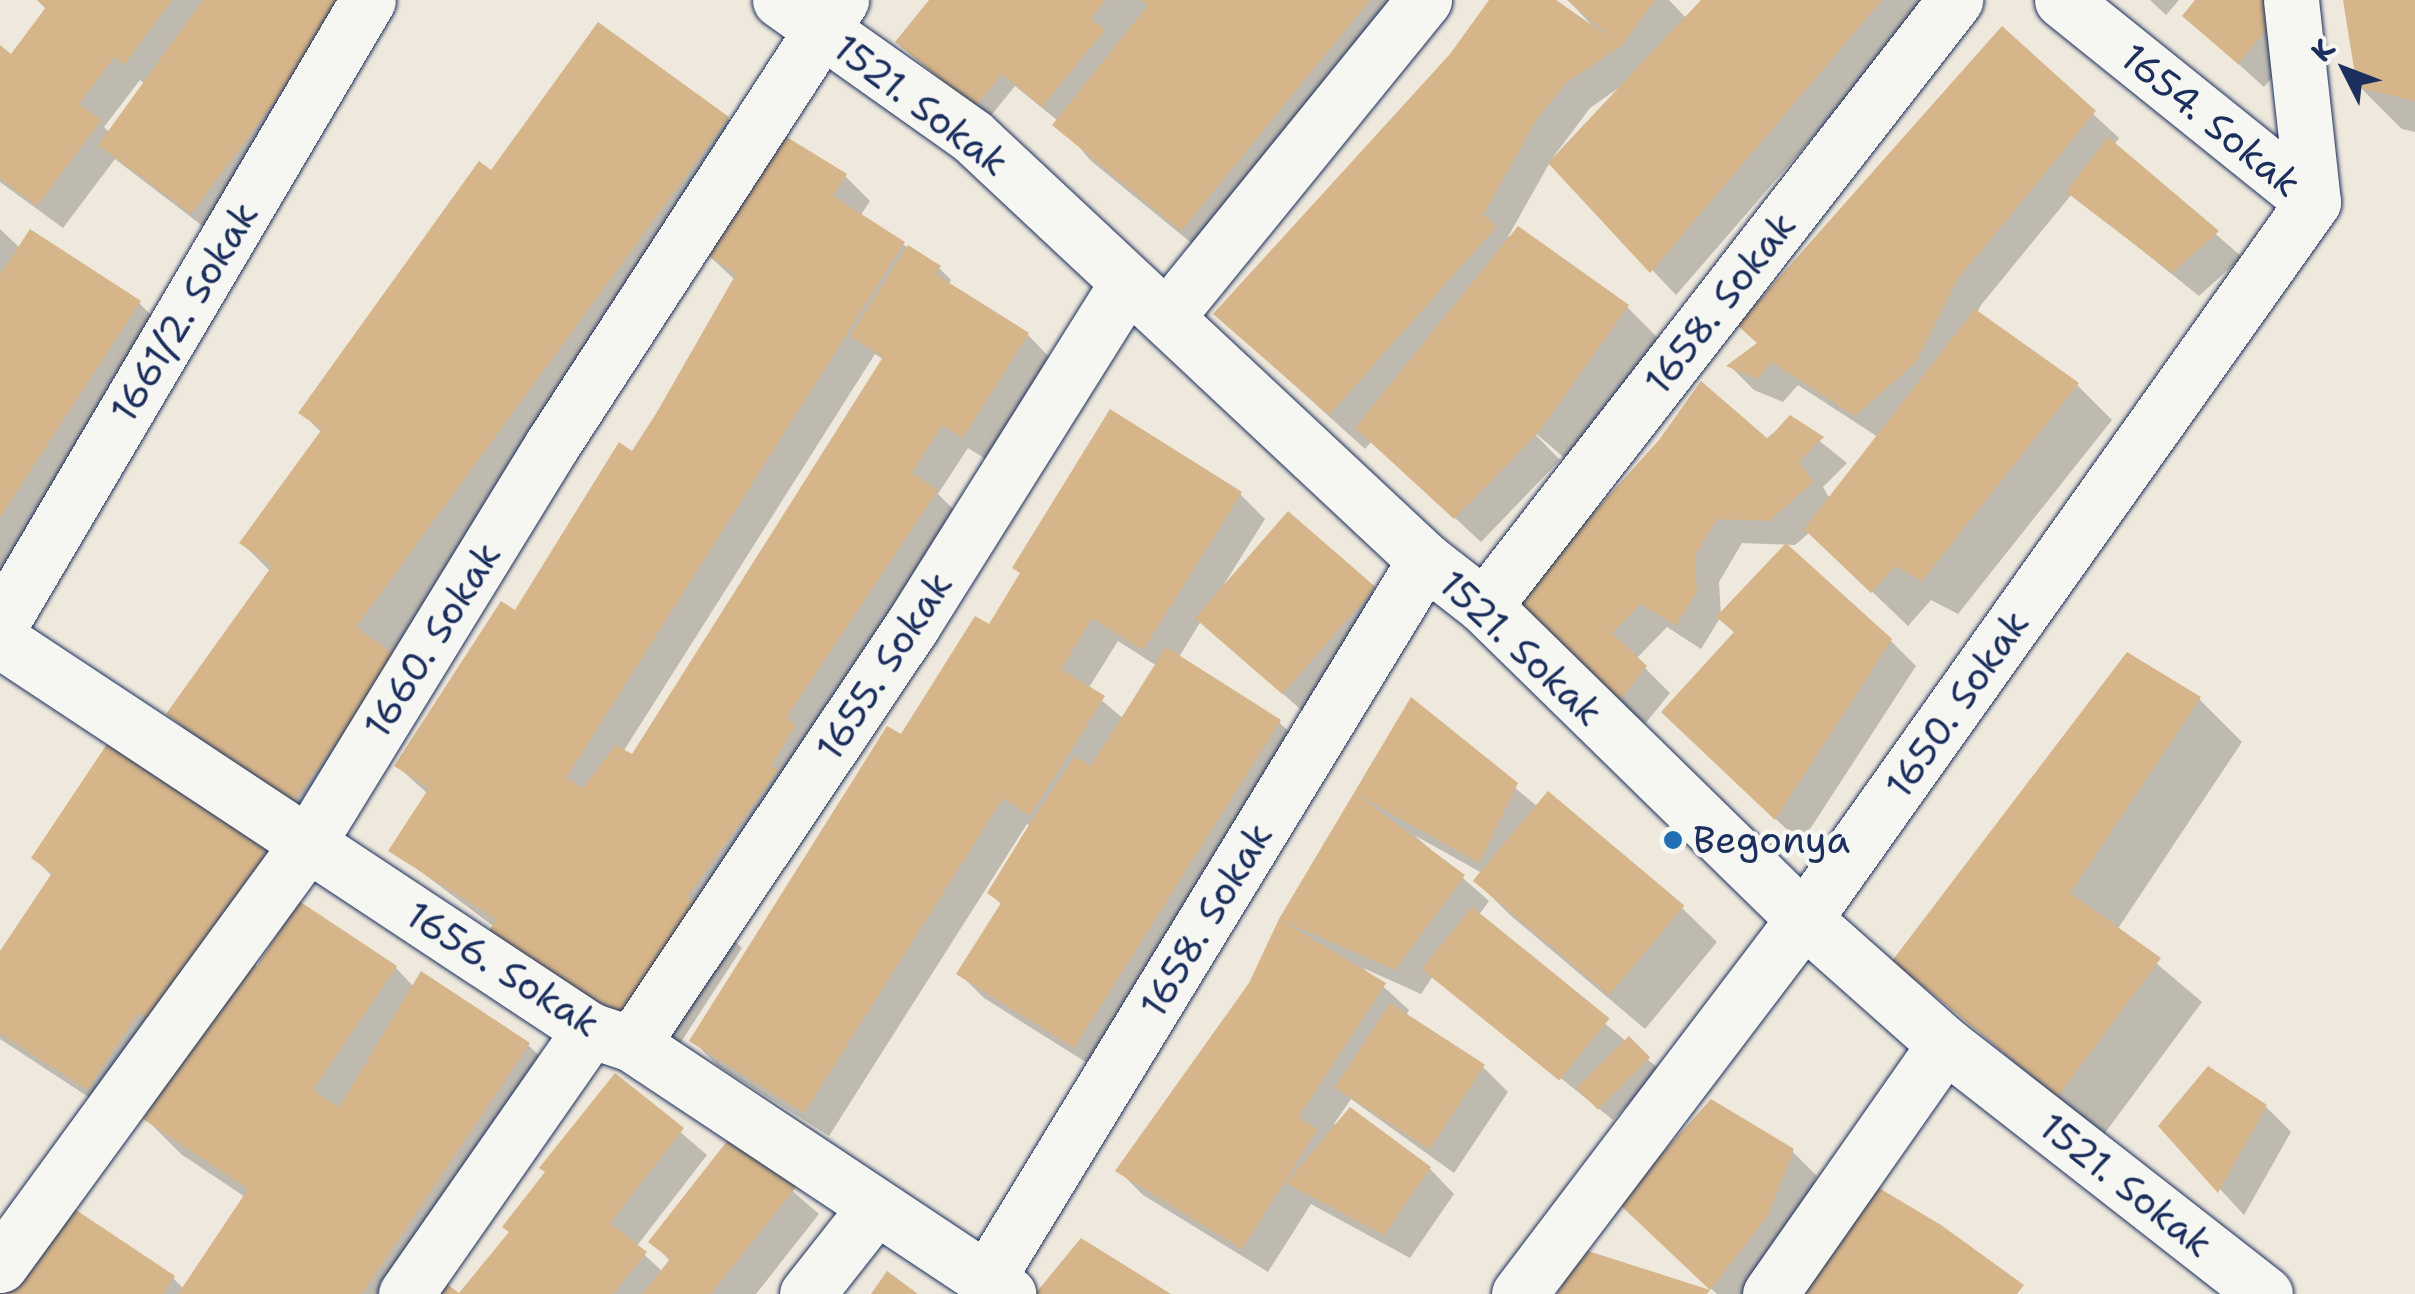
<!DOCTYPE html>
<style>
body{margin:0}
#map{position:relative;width:2415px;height:1294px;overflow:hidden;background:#efe9dd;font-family:"Shantell Sans",sans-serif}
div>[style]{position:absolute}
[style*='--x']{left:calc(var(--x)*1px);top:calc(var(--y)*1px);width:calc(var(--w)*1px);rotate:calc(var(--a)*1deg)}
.shadow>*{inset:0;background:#0003}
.building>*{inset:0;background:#d5b589;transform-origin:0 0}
.roads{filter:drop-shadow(0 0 2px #1b2f5e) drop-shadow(0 0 2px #1b2f5e)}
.minor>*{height:55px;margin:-27.5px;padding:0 27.5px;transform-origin:27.5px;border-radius:27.5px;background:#f6f6f2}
.dots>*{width:28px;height:28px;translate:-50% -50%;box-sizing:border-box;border:5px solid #f6f6f2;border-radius:50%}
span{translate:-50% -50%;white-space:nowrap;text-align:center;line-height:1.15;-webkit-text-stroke:9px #f6f6f2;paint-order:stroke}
.street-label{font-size:38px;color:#1b2f5e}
.poi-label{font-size:38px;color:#1b2f5e}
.left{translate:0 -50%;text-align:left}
.north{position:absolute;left:2295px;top:20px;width:100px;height:100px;-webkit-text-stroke:8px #f6f6f2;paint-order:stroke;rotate:312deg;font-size:28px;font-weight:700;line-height:40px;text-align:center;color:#1b2f5e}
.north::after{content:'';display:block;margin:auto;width:35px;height:45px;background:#1b2f5e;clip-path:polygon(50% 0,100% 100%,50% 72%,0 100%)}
</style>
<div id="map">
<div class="shadow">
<i style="clip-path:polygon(evenodd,37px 0,388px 0,217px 237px,115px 159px,63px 228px,0 182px,0 50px,12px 58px,47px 10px,37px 0,140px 80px,145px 84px,110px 133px,104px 127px,140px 80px)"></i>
<i style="clip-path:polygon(932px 0,1414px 0,1217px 264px,1090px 160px,1058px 121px,1015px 86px,989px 118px,911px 54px)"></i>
<i style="clip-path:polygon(evenodd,1492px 0,1552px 0,1599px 33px,1568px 0,1669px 0,1688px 20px,1707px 0,1923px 0,1892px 46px,1676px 295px,1550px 162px,1508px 237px,1627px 307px,1662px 342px,1574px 466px,1527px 426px,1560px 460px,1481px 542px,1372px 441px,1365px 449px,1216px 314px,1452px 55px,1492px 0,1620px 87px,1551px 160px,1590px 108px,1620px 87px)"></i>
<i style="clip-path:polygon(2150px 0,2179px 0,2166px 15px)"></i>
<i style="clip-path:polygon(2198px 0,2302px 42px,2264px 87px,2185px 16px)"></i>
<i style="clip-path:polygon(2346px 0,2415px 0,2415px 132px,2402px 129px,2359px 86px)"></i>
<i style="clip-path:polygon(evenodd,598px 25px,728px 119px,764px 155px,845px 176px,870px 201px,860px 216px,939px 268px,951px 280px,948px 285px,1028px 335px,1052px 360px,989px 461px,968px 448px,938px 494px,961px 517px,713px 919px,742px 948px,670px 1059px,392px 850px,428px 794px,397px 766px,633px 454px,735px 280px,703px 250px,328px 837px,204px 749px,169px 714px,271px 572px,242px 543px,322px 433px,301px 412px,491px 174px,598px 25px,875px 354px,884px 360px,632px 758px,623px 752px,875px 354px)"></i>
<i style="clip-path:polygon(2002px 30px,2119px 138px,2114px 145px,2242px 257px,2199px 296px,2072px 194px,1981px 305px,1977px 313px,2077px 385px,2112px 420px,1958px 614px,1931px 600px,1908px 626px,1810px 532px,1795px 545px,1742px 543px,1719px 582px,1721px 616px,1891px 641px,1916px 666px,1801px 843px,1689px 736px,1736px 634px,1720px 618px,1701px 649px,1667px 627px,1636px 659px,1670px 693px,1645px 724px,1540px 629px,1791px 418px,1847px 463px,1823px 487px,1830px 499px,1878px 437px,1798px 385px,1783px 402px,1754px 390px,1730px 366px,1760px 344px)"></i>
<i style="clip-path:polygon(0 229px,20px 248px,31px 233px,139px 303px,174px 338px,0 580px)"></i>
<i style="clip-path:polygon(evenodd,1240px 494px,1265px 519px,1223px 586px,1288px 515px,1399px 614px,1309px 717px,1201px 621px,1179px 657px,1279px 722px,1304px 747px,1100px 1071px,984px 998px,959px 973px,1002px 905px,990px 893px,1031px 827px,1027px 824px,829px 1136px,717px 1065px,692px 1040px,912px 744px,990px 628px,1240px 494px,1118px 641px,1157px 666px,1124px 719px,1088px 689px,1118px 641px)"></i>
<i style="clip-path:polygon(2199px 699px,2242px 742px,2117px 930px,2202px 1002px,2102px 1137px,1895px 961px)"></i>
<i style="clip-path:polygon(1412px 701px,1538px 807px,1682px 908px,1717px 942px,1645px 1029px,1510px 915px,1475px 880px,1482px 873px,1414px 835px,1489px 901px,1478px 916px,1660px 1070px,1613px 1120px,1433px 976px,1421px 994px,1363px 968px,1409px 1010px,1406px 1016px,1483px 1067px,1508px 1092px,1454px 1173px,1351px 1099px,1334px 1124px,1430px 1169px,1454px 1194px,1410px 1258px,1311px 1204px,1268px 1272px,1143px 1195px,1118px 1170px,1251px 984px,1281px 920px)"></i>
<i style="clip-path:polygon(266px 852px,301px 887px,250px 964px,266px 975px,396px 968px,414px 987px,528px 1045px,553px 1069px,421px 1294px,1px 1294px,173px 1278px,186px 1291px,245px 1197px,181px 1154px,146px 1119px,227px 998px,113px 1113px,0 1039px,0 956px,53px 877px,34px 858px)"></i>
<i style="clip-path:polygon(615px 1076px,707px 1155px,636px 1247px,663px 1272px,671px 1262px,651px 1241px,732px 1139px,819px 1214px,756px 1294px,462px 1294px,511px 1233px)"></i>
<i style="clip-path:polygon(2266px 1107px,2291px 1132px,2244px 1215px,2162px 1126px)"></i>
<i style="clip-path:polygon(1792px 1151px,1817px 1176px,1791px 1243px,1751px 1294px,1717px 1294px,1646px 1228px)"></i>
</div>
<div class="building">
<i style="clip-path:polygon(37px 0,172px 0,124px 65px,114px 57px,79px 104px,101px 120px,37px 206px,0 178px,0 45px,11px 54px,46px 7px)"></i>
<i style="clip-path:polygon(203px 0,350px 0,191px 214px,98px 145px)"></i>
<i style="clip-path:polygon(929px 0,1106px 0,1091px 19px,1105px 30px,1042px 107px,1002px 74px,975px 107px,895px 42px)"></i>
<i style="clip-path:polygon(1141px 0,1370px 0,1181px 231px,1052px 125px,1148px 5px)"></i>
<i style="clip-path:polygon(1489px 0,1556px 0,1616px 42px,1567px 0,1655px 0,1621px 46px,1566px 83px,1536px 120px,1483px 215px,1497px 226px,1329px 415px,1213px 314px,1450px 54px)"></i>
<i style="clip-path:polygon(1701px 0,1882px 0,1650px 273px,1548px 163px)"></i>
<i style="clip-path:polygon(2195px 0,2269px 0,2278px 16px,2238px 64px,2182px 16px)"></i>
<i style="clip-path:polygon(2343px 0,2415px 0,2415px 101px,2357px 87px)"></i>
<i style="clip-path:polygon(598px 22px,729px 117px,356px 627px,398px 657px,292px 804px,166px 714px,272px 566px,239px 543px,322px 429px,298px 413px,479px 161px,491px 170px)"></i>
<i style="clip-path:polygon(2002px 26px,2096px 111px,1957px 280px,1916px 362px,1855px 416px,1772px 362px,1757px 379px,1726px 366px,1757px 343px,1737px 325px)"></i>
<i style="clip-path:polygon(777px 131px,847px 174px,833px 196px,905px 242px,566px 778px,583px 788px,616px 745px,632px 754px,883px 357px,850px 336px,908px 245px,941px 266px,935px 274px,1029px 333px,963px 438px,942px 425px,912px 473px,938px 490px,786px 718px,796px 725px,771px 766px,778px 770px,687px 897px,708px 911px,634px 1026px,488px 933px,496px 919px,388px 851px,429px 788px,394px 766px,501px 601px,515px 610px,619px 442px,632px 451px,657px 412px,736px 274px,700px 250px)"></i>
<i style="clip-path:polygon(2108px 137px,2219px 231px,2172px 273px,2066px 192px)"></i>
<i style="clip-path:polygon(1518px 226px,1629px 305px,1538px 433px,1454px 519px,1355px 428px)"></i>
<i style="clip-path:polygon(30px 229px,141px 301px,0 517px,0 275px)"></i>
<i style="clip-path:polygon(1975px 309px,2079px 383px,1922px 581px,1895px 566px,1871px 593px,1804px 529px)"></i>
<i style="clip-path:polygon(1701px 381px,1768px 439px,1790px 415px,1824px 437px,1799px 461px,1813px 482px,1769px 521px,1717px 519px,1695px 556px,1697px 591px,1676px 626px,1641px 604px,1612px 633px,1647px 666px,1619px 701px,1511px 604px,1659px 440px)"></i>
<i style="clip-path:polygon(1110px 409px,1242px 492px,1143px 650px,1092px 618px,1061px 669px,1105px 696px,1030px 816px,1003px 798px,804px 1113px,689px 1041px,887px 726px,901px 734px,975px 616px,989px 624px,1020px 573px,1012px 568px)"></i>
<i style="left:1288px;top:511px;width:116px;height:142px;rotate:41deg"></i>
<i style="clip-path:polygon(1786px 543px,1892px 639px,1775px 820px,1661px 712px,1734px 632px,1716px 617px)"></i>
<i style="clip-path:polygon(1166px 647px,1281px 720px,1074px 1048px,956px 974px,1001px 903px,987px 893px,1027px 828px,1075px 756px,1091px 766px)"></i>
<i style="clip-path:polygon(2127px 652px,2201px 697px,2070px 893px,2161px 958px,2058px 1096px,1892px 961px)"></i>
<i style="clip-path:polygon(1411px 697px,1518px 783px,1479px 863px,1355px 793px,1465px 875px,1395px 970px,1279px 919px,1386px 983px,1298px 1118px,1318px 1129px,1242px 1249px,1115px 1171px,1249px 983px,1279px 919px)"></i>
<i style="clip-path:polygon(107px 744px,268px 850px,153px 1023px,138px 1013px,87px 1090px,0 1033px,0 951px,52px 873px,31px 858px)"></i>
<i style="left:1548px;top:791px;width:178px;height:117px;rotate:40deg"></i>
<i style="clip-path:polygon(299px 901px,397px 966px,313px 1090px,339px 1108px,421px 971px,530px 1043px,362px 1294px,178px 1294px,248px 1189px,143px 1119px,248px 960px,257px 966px)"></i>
<i style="left:1472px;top:907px;width:177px;height:80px;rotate:39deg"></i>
<i style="left:1390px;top:1003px;width:113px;height:101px;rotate:33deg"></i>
<i style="left:1629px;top:1036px;width:30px;height:74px;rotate:45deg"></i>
<i style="clip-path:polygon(2208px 1066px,2267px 1105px,2218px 1193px,2158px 1126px)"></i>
<i style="clip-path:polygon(615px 1073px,684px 1128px,610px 1223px,647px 1252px,613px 1294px,433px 1294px,443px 1281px,459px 1293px,509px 1232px,502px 1227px,545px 1172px,539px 1168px)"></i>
<i style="clip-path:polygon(1711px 1099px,1794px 1149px,1767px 1217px,1707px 1294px,1557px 1294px,1582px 1249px,1710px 1290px,1618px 1203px)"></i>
<i style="clip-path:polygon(1350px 1107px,1431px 1167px,1384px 1235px,1286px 1183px)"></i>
<i style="clip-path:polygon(731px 1136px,796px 1187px,711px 1294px,642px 1294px,670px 1259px,648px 1242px)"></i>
<i style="clip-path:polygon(1874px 1185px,1941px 1225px,2024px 1285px,2017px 1294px,1793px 1294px)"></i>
<i style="clip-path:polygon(61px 1200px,175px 1276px,163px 1294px,0 1294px)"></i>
<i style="clip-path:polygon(1081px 1238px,1171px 1294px,1035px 1294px)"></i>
<i style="clip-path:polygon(887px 1271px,918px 1294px,871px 1294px)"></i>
</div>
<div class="roads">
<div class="minor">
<i style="--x:780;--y:0;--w:235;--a:35.3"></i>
<i style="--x:972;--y:136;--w:620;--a:43.11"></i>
<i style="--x:1425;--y:560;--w:75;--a:37.9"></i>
<i style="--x:1484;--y:606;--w:448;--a:44.4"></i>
<i style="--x:1804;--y:919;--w:188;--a:41.6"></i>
<i style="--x:1945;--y:1044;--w:406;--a:38"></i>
<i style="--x:2062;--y:0;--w:322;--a:38.8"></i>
<i style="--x:2291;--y:0;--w:203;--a:83.8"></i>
<i style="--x:1168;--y:315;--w:406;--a:-50.9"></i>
<i style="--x:1484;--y:606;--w:768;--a:-52.14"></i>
<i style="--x:0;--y:625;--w:725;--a:-59.51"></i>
<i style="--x:0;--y:640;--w:707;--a:33.47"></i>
<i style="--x:590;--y:1030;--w:44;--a:18.4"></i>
<i style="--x:632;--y:1044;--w:452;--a:33.6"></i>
<i style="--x:632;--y:1044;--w:503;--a:-56.18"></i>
<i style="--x:912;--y:626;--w:405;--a:-57.9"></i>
<i style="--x:0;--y:1265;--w:522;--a:-53.88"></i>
<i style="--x:308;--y:843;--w:467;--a:-58.5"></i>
<i style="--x:552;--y:445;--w:531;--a:-57"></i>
<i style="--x:987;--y:1279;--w:842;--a:-58.65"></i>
<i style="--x:406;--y:1294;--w:322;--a:-55.1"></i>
<i style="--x:807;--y:1294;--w:107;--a:-51.8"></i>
<i style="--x:1519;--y:1294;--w:471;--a:-52.8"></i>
<i style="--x:1804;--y:919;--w:879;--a:-54.63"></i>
<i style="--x:1770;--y:1294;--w:305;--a:-55"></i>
</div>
</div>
<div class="dots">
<i style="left:1673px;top:840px;background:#1f6fb2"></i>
</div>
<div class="street-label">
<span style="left:921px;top:105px;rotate:37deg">1521. Sokak</span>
<span style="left:2211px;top:120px;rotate:39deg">1654. Sokak</span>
<span style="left:1720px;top:303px;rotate:-52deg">1658. Sokak</span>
<span style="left:184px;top:312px;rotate:-59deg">1661/2. Sokak</span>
<span style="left:432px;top:640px;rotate:-58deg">1660. Sokak</span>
<span style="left:1521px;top:648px;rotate:43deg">1521. Sokak</span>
<span style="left:884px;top:666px;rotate:-57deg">1655. Sokak</span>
<span style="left:1957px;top:704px;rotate:-55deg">1650. Sokak</span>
<span style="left:1206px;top:920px;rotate:-59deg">1658. Sokak</span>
<span style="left:503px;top:969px;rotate:32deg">1656. Sokak</span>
<span style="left:2126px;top:1185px;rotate:38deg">1521. Sokak</span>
</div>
<div class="poi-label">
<span class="left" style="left:1693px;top:840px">Begonya</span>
</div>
<div class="north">K</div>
</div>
